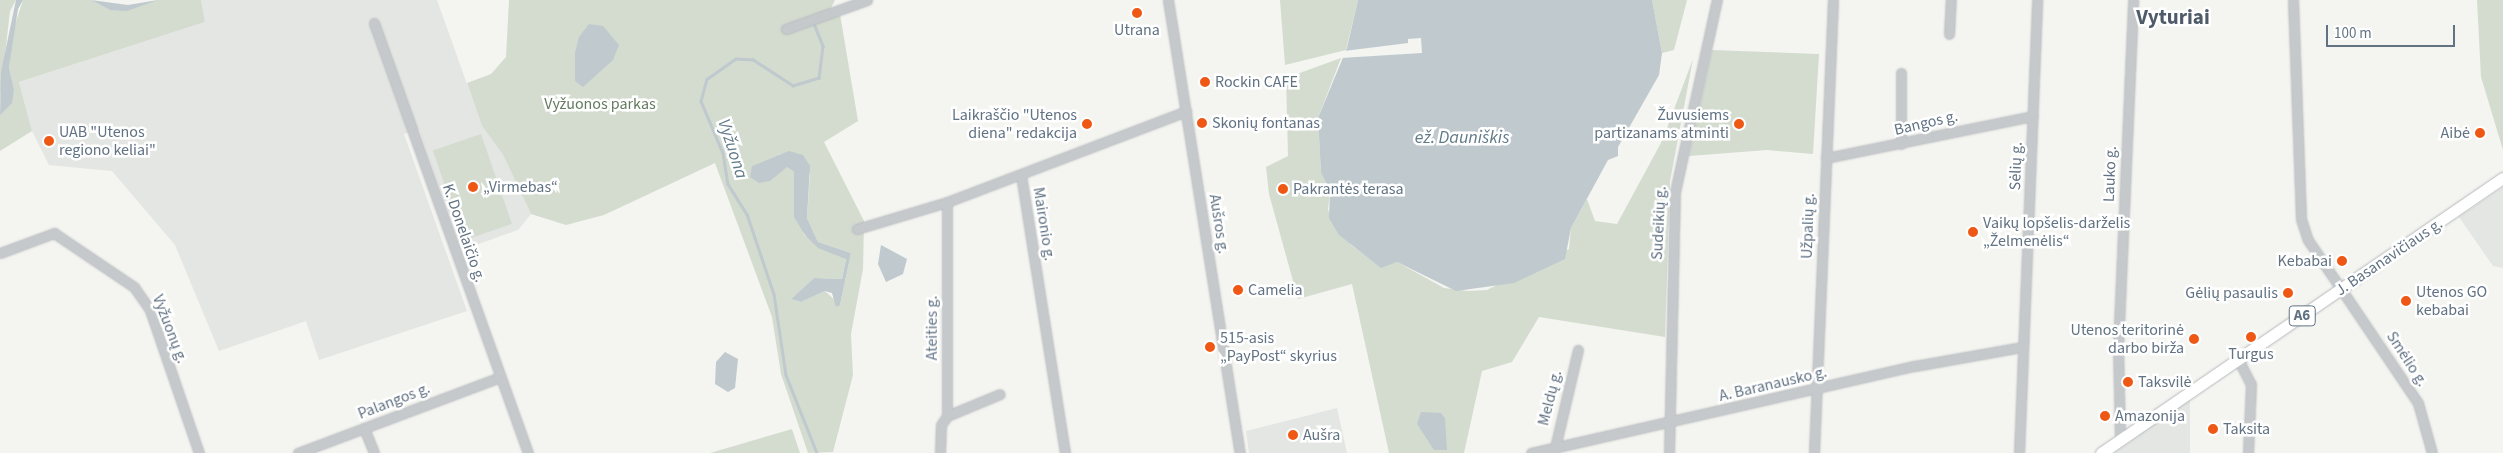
<!DOCTYPE html>
<meta charset="utf-8">
<style>
body{margin:0}
#map{position:relative;width:2503px;height:453px;overflow:hidden;background:#f4f4f0;font-family:"Source Sans 3",sans-serif}
div>[style]{position:absolute}
[style*='--x']{left:calc(var(--x)*1px);top:calc(var(--y)*1px);width:calc(var(--w)*1px);rotate:calc(var(--a)*1deg)}
.built>*{inset:0;background:#e4e6e3}
.green>*{inset:0;background:#d4dcd0;transform-origin:0 0}
.water>*{inset:0;background:#bfc9ce}
.pier>*{inset:0;background:#f4f4f0}
.stream>*{height:2.5px;margin:-1.25px;padding:0 1.25px;transform-origin:1.25px;border-radius:1.25px;background:#bfc9ce}
.roads{filter:drop-shadow(0 0 1px #b6babe) drop-shadow(0 0 1px #b6babe)}
.minor>*{height:9px;margin:-4.5px;padding:0 4.5px;transform-origin:4.5px;border-radius:4.5px;background:#c6c9cc}
.major>*{height:11px;margin:-5.5px;padding:0 5.5px;transform-origin:5.5px;border-radius:5.5px;background:#fff}
.dots>*{width:14px;height:14px;translate:-50% -50%;box-sizing:border-box;border:2px solid #fff;border-radius:50%}
span{translate:-50% -50%;white-space:nowrap;text-align:center;line-height:1.15;-webkit-text-stroke:5px #fff;paint-order:stroke}
.shield-label span{padding:1px 4px;background:#fff;border:1px solid;border-radius:4px;-webkit-text-stroke-width:0}
.shield-label{font-size:15px;color:#617283;font-weight:700}
.poi-label{font-size:16px;color:#617283}
.left{translate:0 -50%;text-align:left}
.right{translate:-100% -50%;text-align:right}
.park-label{font-size:16px;color:#647a60}
.street-label{font-size:16px;color:#617283}
.water-label{font-size:18px;color:#617a88;font-style:italic}
.district-label{font-size:21px;color:#4f5b68;font-weight:700}
.scale{position:absolute;left:2326px;top:25px;width:129px;height:22px;box-sizing:border-box;border:2px solid #617283;border-top:0;padding-left:6px;font-size:15px;line-height:18px;white-space:nowrap;color:#617283;-webkit-text-stroke:4px #fff;paint-order:stroke}
</style>
<div id="map">
<div class="built">
<i style="clip-path:polygon(201px 0,437px 0,482px 126px,503px 155px,531px 214px,518px 230px,462px 250px,419px 129px,404px 134px,467px 311px,319px 360px,306px 321px,219px 351px,175px 245px,112px 171px,49px 165px,32px 131px,19px 82px,205px 22px)"></i>
<i style="clip-path:polygon(2503px 187px,2503px 268px,2493px 266px,2459px 217px)"></i>
<i style="clip-path:polygon(2190px 399px,2190px 453px,2114px 453px)"></i>
<i style="clip-path:polygon(1337px 408px,1347px 453px,1249px 453px,1246px 431px)"></i>
</div>
<div class="green">
<i style="clip-path:polygon(0 0,16px 0,10px 11px,0 99px)"></i>
<i style="clip-path:polygon(23px 0,91px 0,110px 10px,158px 0,201px 0,205px 22px,19px 82px,32px 131px,0 151px,0 115px,14px 91px,9px 67px,13px 31px)"></i>
<i style="clip-path:polygon(evenodd,509px 0,835px 0,827px 16px,840px 14px,858px 121px,824px 142px,864px 221px,863px 269px,851px 334px,853px 375px,833px 452px,808px 453px,781px 374px,772px 317px,715px 163px,604px 215px,566px 225px,531px 214px,503px 155px,482px 126px,467px 83px,491px 74px,506px 57px,509px 0,781px 154px,810px 174px,807px 218px,818px 242px,851px 253px,840px 305px,825px 291px,801px 302px,791px 299px,814px 278px,842px 279px,846px 258px,804px 235px,794px 172px,787px 167px,752px 166px,766px 164px,781px 154px)"></i>
<i style="clip-path:polygon(1280px 0,1358px 0,1346px 50px,1285px 65px)"></i>
<i style="clip-path:polygon(1652px 0,1687px 0,1674px 50px,1662px 53px)"></i>
<i style="clip-path:polygon(2477px 0,2503px 0,2503px 150px,2481px 77px)"></i>
<i style="clip-path:polygon(1712px 50px,1819px 54px,1813px 154px,1767px 150px,1689px 156px)"></i>
<i style="clip-path:polygon(1341px 58px,1318px 118px,1321px 173px,1330px 190px,1328px 210px,1351px 245px,1381px 267px,1397px 262px,1444px 288px,1468px 291px,1487px 290px,1569px 249px,1571px 228px,1587px 199px,1595px 221px,1617px 224px,1662px 141px,1693px 59px,1670px 181px,1665px 337px,1539px 317px,1512px 362px,1482px 371px,1464px 453px,1389px 453px,1352px 284px,1298px 299px,1269px 194px,1266px 167px,1288px 156px,1286px 78px)"></i>
<i style="left:481px;top:134px;width:95px;height:51px;rotate:71deg"></i>
<i style="clip-path:polygon(792px 429px,800px 453px,710px 453px)"></i>
</div>
<div class="water">
<i style="clip-path:polygon(16px 0,23px 0,18px 9px,9px 67px,14px 90px,12px 103px,0 115px,1px 72px)"></i>
<i style="clip-path:polygon(91px 0,128px 5px,158px 0,127px 11px,110px 10px)"></i>
<i style="clip-path:polygon(1358px 0,1652px 0,1662px 53px,1659px 75px,1618px 147px,1618px 156px,1608px 160px,1571px 228px,1565px 259px,1514px 283px,1456px 291px,1397px 262px,1381px 268px,1339px 235px,1329px 218px,1330px 190px,1321px 173px,1318px 118px,1347px 48px)"></i>
<i style="clip-path:polygon(589px 24px,603px 26px,619px 45px,613px 60px,583px 87px,575px 81px,575px 53px,579px 37px)"></i>
<i style="clip-path:polygon(789px 151px,803px 155px,810px 166px,807px 218px,818px 242px,851px 253px,840px 305px,836px 307px,832px 293px,825px 291px,801px 302px,791px 299px,814px 278px,842px 279px,846px 259px,818px 248px,805px 235px,794px 217px,794px 172px,787px 167px,770px 181px,759px 183px,750px 177px,752px 166px)"></i>
<i style="clip-path:polygon(881px 245px,907px 259px,903px 274px,886px 282px,878px 264px)"></i>
<i style="clip-path:polygon(725px 352px,738px 359px,735px 388px,728px 392px,715px 384px,716px 362px)"></i>
<i style="clip-path:polygon(1421px 412px,1441px 413px,1445px 418px,1447px 450px,1434px 450px,1417px 424px)"></i>
</div>
<div class="pier">
<i style="clip-path:polygon(1421px 38px,1422px 53px,1341px 58px,1344px 51px,1408px 43px,1408px 39px)"></i>
</div>
<div class="stream">
<i style="--x:813;--y:21;--w:27;--a:68"></i>
<i style="--x:823;--y:46;--w:32;--a:97"></i>
<i style="--x:819;--y:78;--w:27;--a:163"></i>
<i style="--x:793;--y:86;--w:48;--a:-147"></i>
<i style="--x:753;--y:60;--w:17;--a:-177"></i>
<i style="--x:736;--y:59;--w:35;--a:145"></i>
<i style="--x:707;--y:79;--w:23;--a:105"></i>
<i style="--x:701;--y:101;--w:56;--a:67.1"></i>
<i style="--x:723;--y:153;--w:31;--a:81"></i>
<i style="--x:728;--y:184;--w:36;--a:58"></i>
<i style="--x:747;--y:214;--w:84;--a:71.4"></i>
<i style="--x:774;--y:294;--w:82;--a:81.6"></i>
<i style="--x:786;--y:375;--w:84;--a:68.3"></i>
</div>
<div class="roads">
<div class="minor">
<i style="--x:1168;--y:0;--w:459;--a:81"></i>
<i style="--x:2293;--y:0;--w:219;--a:87.9"></i>
<i style="--x:2301;--y:219;--w:22;--a:72"></i>
<i style="--x:2308;--y:240;--w:197;--a:56"></i>
<i style="--x:2418;--y:403;--w:52;--a:74.4"></i>
<i style="--x:374;--y:23;--w:457;--a:70.3"></i>
<i style="--x:786;--y:29;--w:86;--a:-19.7"></i>
<i style="--x:1949;--y:34;--w:34;--a:-87"></i>
<i style="--x:1901;--y:144;--w:71;--a:-90"></i>
<i style="--x:1826;--y:158;--w:211;--a:-11.5"></i>
<i style="--x:1021;--y:175;--w:281;--a:81"></i>
<i style="--x:857;--y:229;--w:94;--a:-16.7"></i>
<i style="--x:947;--y:202;--w:256;--a:-20.8"></i>
<i style="--x:0;--y:253;--w:58;--a:-20.3"></i>
<i style="--x:54;--y:233;--w:97;--a:34"></i>
<i style="--x:134;--y:287;--w:28;--a:55"></i>
<i style="--x:150;--y:310;--w:151;--a:71.1"></i>
<i style="--x:2238;--y:359;--w:28;--a:63"></i>
<i style="--x:2251;--y:384;--w:69;--a:92.5"></i>
<i style="--x:947;--y:416;--w:57;--a:-22.5"></i>
<i style="--x:364;--y:428;--w:27;--a:68"></i>
<i style="--x:2120;--y:440;--w:92;--a:-91.2"></i>
<i style="--x:2118;--y:348;--w:348;--a:-87.5"></i>
<i style="--x:1554;--y:452;--w:105;--a:-76.8"></i>
<i style="--x:298;--y:453;--w:216;--a:-20.6"></i>
<i style="--x:940;--y:453;--w:28;--a:-88"></i>
<i style="--x:941;--y:425;--w:11;--a:-56"></i>
<i style="--x:947;--y:416;--w:214;--a:-90"></i>
<i style="--x:1531;--y:453;--w:394;--a:-12.8"></i>
<i style="--x:1915;--y:366;--w:109;--a:-10.1"></i>
<i style="--x:1669;--y:453;--w:261;--a:-88.7"></i>
<i style="--x:1675;--y:192;--w:197;--a:-77.7"></i>
<i style="--x:1814;--y:453;--w:453;--a:-87.6"></i>
<i style="--x:2019;--y:453;--w:453;--a:-87.7"></i>
</div>
<div class="major">
<i style="--x:2101;--y:453;--w:487;--a:-34.4"></i>
</div>
</div>
<div class="dots">
<i style="left:1137px;top:13px;background:#ef5715"></i>
<i style="left:1205px;top:82px;background:#ef5715"></i>
<i style="left:1202px;top:123px;background:#ef5715"></i>
<i style="left:1087px;top:124px;background:#ef5715"></i>
<i style="left:1739px;top:124px;background:#ef5715"></i>
<i style="left:2480px;top:133px;background:#ef5715"></i>
<i style="left:49px;top:141px;background:#ef5715"></i>
<i style="left:473px;top:187px;background:#ef5715"></i>
<i style="left:1283px;top:189px;background:#ef5715"></i>
<i style="left:1973px;top:232px;background:#ef5715"></i>
<i style="left:2342px;top:261px;background:#ef5715"></i>
<i style="left:1238px;top:290px;background:#ef5715"></i>
<i style="left:2288px;top:293px;background:#ef5715"></i>
<i style="left:2406px;top:301px;background:#ef5715"></i>
<i style="left:2251px;top:337px;background:#ef5715"></i>
<i style="left:2194px;top:339px;background:#ef5715"></i>
<i style="left:1210px;top:347px;background:#ef5715"></i>
<i style="left:2128px;top:382px;background:#ef5715"></i>
<i style="left:2105px;top:416px;background:#ef5715"></i>
<i style="left:2213px;top:429px;background:#ef5715"></i>
<i style="left:1293px;top:435px;background:#ef5715"></i>
</div>
<div class="shield-label">
<span style="left:2302px;top:316px">A6</span>
</div>
<div class="poi-label">
<span style="left:1137px;top:30px">Utrana</span>
<span class="left" style="left:1215px;top:82px">Rockin CAFE</span>
<span class="right" style="left:1077px;top:124px">Laikraščio "Utenos<br>diena" redakcija</span>
<span class="right" style="left:1729px;top:124px">Žuvusiems<br>partizanams atminti</span>
<span class="left" style="left:1212px;top:123px">Skonių fontanas</span>
<span class="left" style="left:59px;top:141px">UAB "Utenos<br>regiono keliai"</span>
<span class="right" style="left:2470px;top:133px">Aibė</span>
<span class="left" style="left:483px;top:187px">„Virmebas“</span>
<span class="left" style="left:1293px;top:189px">Pakrantės terasa</span>
<span class="left" style="left:1983px;top:232px">Vaikų lopšelis-darželis<br>„Želmenėlis“</span>
<span class="right" style="left:2332px;top:261px">Kebabai</span>
<span class="left" style="left:1248px;top:290px">Camelia</span>
<span class="left" style="left:2416px;top:301px">Utenos GO<br>kebabai</span>
<span class="right" style="left:2278px;top:293px">Gėlių pasaulis</span>
<span class="right" style="left:2184px;top:339px">Utenos teritorinė<br>darbo birža</span>
<span class="left" style="left:1220px;top:347px">515-asis<br>„PayPost“ skyrius</span>
<span style="left:2251px;top:354px">Turgus</span>
<span class="left" style="left:2138px;top:382px">Taksvilė</span>
<span class="left" style="left:2115px;top:416px">Amazonija</span>
<span class="left" style="left:2223px;top:429px">Taksita</span>
<span class="left" style="left:1303px;top:435px">Aušra</span>
</div>
<div class="park-label">
<span style="left:600px;top:104px">Vyžuonos parkas</span>
</div>
<div class="street-label">
<span style="left:1926px;top:123px;rotate:-13deg">Bangos g.</span>
<span style="left:2016px;top:166px;rotate:-88deg">Sėlių g.</span>
<span style="left:2110px;top:174px;rotate:-88deg">Lauko g.</span>
<span style="left:1659px;top:223px;rotate:-87deg">Sudeikių g.</span>
<span style="left:1044px;top:224px;rotate:81deg">Maironio g.</span>
<span style="left:1219px;top:224px;rotate:81deg">Aušros g.</span>
<span style="left:1808px;top:226px;rotate:-88deg">Užpalių g.</span>
<span style="left:464px;top:233px;rotate:71deg">K. Donelaičio g.</span>
<span style="left:2389px;top:257px;rotate:-34deg">J. Basanavičiaus g.</span>
<span style="left:932px;top:328px;rotate:-90deg">Ateities g.</span>
<span style="left:170px;top:329px;rotate:69deg">Vyžuonų g.</span>
<span style="left:2407px;top:359px;rotate:57deg">Smėlio g.</span>
<span style="left:1773px;top:384px;rotate:-13deg">A. Baranausko g.</span>
<span style="left:1550px;top:398px;rotate:-76deg">Meldų g.</span>
<span style="left:394px;top:401px;rotate:-21deg">Palangos g.</span>
</div>
<div class="water-label">
<span style="left:1462px;top:138px">ež. Dauniškis</span>
<span style="left:732px;top:149px;rotate:72deg">Vyžuona</span>
</div>
<div class="district-label">
<span style="left:2173px;top:17px">Vyturiai</span>
</div>
<div class="scale">100 m</div>
</div>
